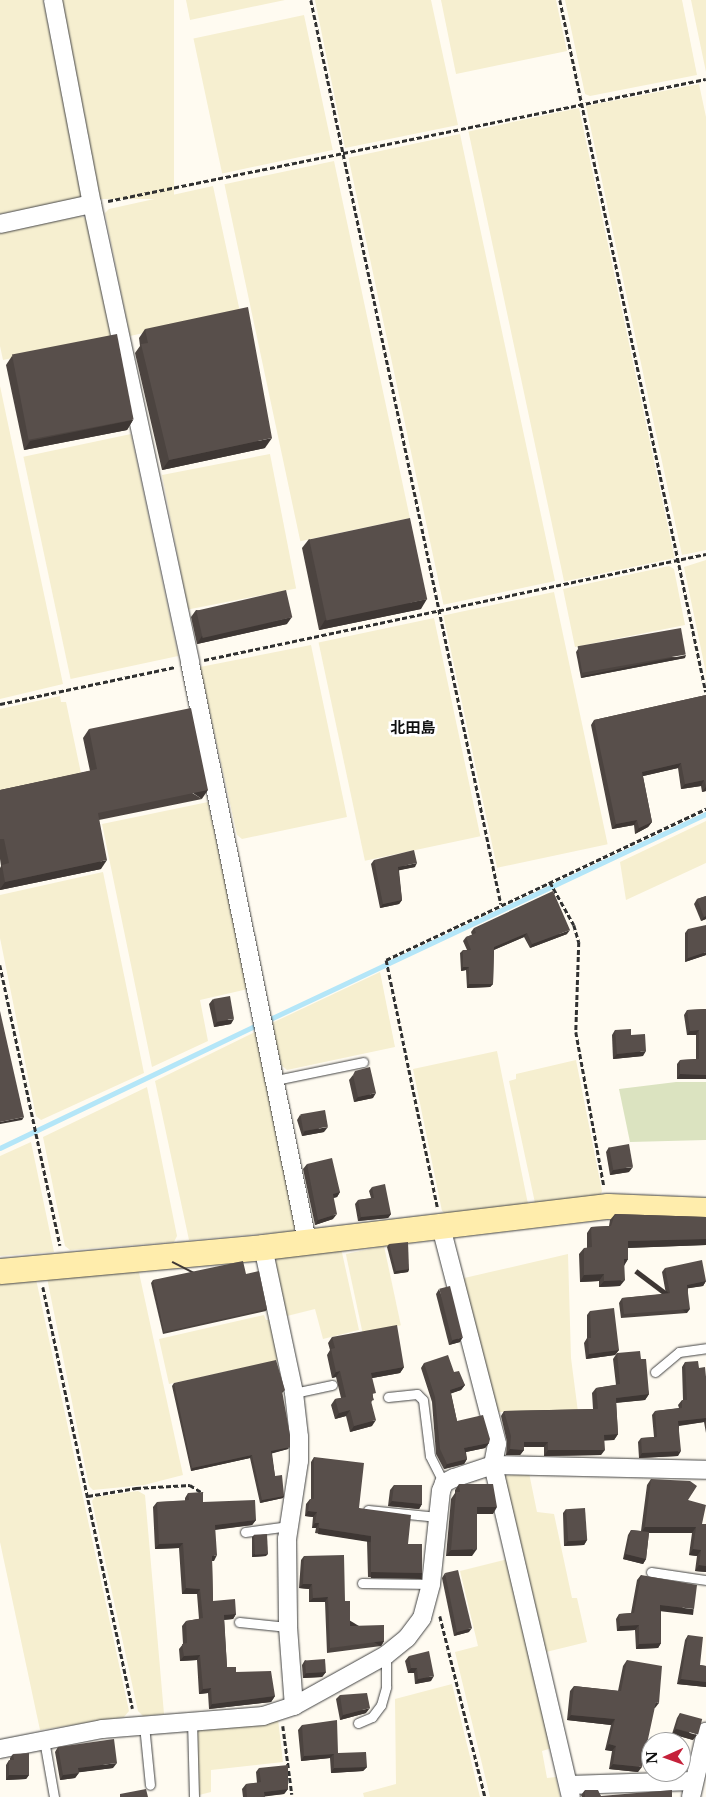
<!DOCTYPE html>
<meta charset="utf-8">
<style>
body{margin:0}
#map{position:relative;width:706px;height:1797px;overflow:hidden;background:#fffbf1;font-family:"Libre Baskerville","Noto Sans JP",serif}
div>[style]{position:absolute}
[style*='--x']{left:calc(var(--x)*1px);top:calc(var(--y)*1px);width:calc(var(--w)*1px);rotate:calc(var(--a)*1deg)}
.farmland>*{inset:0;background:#f6efd0;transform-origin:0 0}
.cemetery>*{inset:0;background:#dbe3c0}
.stream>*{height:4.5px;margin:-2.25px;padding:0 2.25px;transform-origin:2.25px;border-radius:2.25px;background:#b4e6f8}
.path>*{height:2.5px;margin-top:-1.25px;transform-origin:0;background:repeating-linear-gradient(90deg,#313131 0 5px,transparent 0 7.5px)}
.roads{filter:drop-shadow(0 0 1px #424242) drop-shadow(0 0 1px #424242)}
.lane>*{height:9px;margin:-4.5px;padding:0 4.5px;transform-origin:4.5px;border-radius:4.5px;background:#fff}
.street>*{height:18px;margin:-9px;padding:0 9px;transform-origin:9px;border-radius:9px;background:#fff}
.secondary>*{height:25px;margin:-12.5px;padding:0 12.5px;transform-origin:12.5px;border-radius:12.5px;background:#ffedac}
.wall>*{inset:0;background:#4c4440}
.shaded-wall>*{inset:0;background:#3e3734;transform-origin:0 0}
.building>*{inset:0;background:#584f4b;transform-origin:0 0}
span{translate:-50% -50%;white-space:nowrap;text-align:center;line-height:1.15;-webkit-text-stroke:5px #fff;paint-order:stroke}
.quarter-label{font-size:15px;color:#0f0f0f;font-weight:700}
.north{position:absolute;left:641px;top:1732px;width:50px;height:50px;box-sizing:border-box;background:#fff;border:1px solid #9f9f9f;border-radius:50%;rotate:268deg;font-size:14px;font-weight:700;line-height:20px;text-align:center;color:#0f0f0f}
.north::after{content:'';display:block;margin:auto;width:18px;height:22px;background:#c5213a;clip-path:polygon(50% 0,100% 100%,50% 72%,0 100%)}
</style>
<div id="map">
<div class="farmland">
<i style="clip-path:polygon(0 0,43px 0,83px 191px,78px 199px,0 214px)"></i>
<i style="left:61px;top:0;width:113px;height:199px"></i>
<i style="clip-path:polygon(186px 0,285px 0,190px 20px)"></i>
<i style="clip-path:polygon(315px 0,431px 0,458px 125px,345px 148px)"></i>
<i style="clip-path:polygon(441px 0,556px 0,567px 51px,456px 74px)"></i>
<i style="clip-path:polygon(565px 0,682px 0,697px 75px,590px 96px,585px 94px)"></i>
<i style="clip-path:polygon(691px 0,706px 0,706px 72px)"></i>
<i style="left:304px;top:15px;width:138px;height:113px;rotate:78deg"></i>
<i style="clip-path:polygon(699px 84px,706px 117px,706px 550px,682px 555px,586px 106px)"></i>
<i style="left:579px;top:108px;width:460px;height:113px;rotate:78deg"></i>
<i style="left:460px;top:134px;width:457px;height:114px;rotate:78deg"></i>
<i style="left:334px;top:161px;width:365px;height:112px;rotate:78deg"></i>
<i style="clip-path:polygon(213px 186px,240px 312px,130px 336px,105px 213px,109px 209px)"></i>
<i style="clip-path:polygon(80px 216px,88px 219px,111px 337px,3px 360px,0 346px,0 233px)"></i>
<i style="clip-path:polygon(0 386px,63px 684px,0 699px)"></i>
<i style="left:131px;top:434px;width:227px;height:110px;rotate:78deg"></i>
<i style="left:270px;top:454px;width:137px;height:110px;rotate:79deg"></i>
<i style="clip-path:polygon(706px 560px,706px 673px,684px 567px)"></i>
<i style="clip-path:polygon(669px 566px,674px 569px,685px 625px,575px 647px,563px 589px)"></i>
<i style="left:554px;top:592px;width:258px;height:113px;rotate:78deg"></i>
<i style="left:434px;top:618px;width:223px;height:118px;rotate:78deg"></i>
<i style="clip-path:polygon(311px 645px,347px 817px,242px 839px,237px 835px,200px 667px)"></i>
<i style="clip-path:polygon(60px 696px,61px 702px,66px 702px,82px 778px,0 794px,0 709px)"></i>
<i style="clip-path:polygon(208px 802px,248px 989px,200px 1000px,208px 1041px,152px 1067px,102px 824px)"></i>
<i style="clip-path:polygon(706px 821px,706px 863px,626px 900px,620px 862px)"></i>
<i style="clip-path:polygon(103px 872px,144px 1073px,41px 1120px,36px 1116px,0 938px,0 895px)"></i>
<i style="clip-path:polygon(380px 972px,395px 1047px,287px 1070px,281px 1065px,272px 1023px)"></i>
<i style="clip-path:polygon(259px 1030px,297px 1223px,294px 1231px,189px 1240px,155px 1081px)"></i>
<i style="clip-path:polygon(497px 1051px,528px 1204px,446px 1214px,442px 1211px,413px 1069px)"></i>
<i style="clip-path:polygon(576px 1060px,602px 1191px,600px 1196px,535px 1203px,509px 1081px,516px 1079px,516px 1074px)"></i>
<i style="clip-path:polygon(147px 1087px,177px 1236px,174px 1242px,70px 1250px,65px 1246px,43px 1137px)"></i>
<i style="clip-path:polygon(31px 1142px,54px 1252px,0 1256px,0 1156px)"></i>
<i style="left:384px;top:1246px;width:81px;height:39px;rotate:78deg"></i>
<i style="clip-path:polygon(341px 1248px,359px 1330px,323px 1339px,315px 1309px,287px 1316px,275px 1262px,282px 1253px)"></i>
<i style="clip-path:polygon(568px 1254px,571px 1358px,578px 1412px,497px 1412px,460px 1279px)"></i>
<i style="clip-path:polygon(138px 1268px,183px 1475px,144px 1485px,93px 1490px,89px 1486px,47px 1278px)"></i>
<i style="clip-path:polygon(0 1279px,36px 1279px,129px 1711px,124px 1717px,40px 1730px,0 1542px)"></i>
<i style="clip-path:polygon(264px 1315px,266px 1320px,270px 1320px,279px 1360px,169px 1384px,159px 1339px)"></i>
<i style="clip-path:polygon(529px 1473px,537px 1512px,554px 1514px,572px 1598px,577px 1598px,587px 1642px,542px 1653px,503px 1476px)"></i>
<i style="clip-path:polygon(138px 1491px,145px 1495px,164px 1714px,143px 1716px,138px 1711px,92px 1501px,95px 1497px)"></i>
<i style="clip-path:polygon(508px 1559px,552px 1748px,542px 1751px,547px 1778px,556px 1777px,560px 1797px,490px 1797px,455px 1652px,478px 1646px,460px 1571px)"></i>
<i style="clip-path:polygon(452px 1684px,480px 1797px,364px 1797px,363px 1793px,396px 1784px,395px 1699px)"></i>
<i style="clip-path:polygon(278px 1719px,283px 1762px,211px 1770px,211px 1792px,199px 1795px,197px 1730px)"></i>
</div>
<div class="cemetery">
<i style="clip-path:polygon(676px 1082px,706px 1082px,706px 1140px,630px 1142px,619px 1089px)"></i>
</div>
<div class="stream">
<i style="--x:266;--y:1021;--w:486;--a:-25.2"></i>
<i style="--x:0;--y:1148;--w:287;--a:-25.6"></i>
</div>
<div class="path">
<i style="--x:311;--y:0;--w:924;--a:78.13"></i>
<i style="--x:560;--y:0;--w:707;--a:78.09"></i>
<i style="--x:108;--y:201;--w:610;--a:-11.53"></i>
<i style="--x:204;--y:660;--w:513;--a:-11.92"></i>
<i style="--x:0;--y:704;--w:179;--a:-11.9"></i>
<i style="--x:550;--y:882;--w:49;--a:60.8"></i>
<i style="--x:574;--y:925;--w:18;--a:74"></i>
<i style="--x:579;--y:942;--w:90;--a:91.9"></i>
<i style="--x:576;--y:1032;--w:157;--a:79.7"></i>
<i style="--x:0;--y:965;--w:287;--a:77.9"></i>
<i style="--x:437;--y:1207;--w:252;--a:-101.7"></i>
<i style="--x:386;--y:960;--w:354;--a:-25.3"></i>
<i style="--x:43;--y:1287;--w:431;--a:78"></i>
<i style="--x:88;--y:1496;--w:49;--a:-9.5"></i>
<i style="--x:136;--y:1488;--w:54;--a:-3.2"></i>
<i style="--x:190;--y:1485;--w:15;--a:32"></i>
<i style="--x:440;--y:1616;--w:187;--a:76"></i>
<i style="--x:283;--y:1726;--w:69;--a:82.5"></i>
</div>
<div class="roads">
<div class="lane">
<i style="--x:276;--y:1080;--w:89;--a:-11.7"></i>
<i style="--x:655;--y:1372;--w:31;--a:-40"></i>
<i style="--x:679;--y:1352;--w:27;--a:-8"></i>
<i style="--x:294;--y:1393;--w:39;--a:-12"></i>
<i style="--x:388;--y:1397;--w:29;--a:-6"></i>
<i style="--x:417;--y:1394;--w:8;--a:45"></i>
<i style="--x:423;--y:1400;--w:56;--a:82.9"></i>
<i style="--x:430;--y:1456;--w:30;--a:63"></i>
<i style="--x:368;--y:1510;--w:70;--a:5.7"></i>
<i style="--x:245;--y:1532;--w:44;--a:-7.8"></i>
<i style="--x:651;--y:1572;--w:56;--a:8.3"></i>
<i style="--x:362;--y:1583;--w:69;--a:0.8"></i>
<i style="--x:239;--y:1622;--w:49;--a:5.8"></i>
<i style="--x:192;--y:1720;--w:77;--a:88.5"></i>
<i style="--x:358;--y:1723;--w:15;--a:-23"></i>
<i style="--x:372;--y:1717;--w:15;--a:-53"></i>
<i style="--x:381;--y:1705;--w:19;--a:-74"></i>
<i style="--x:386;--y:1687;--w:32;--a:-90"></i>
<i style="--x:144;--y:1725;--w:60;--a:84.3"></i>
<i style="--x:44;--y:1740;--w:58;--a:80"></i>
</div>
<div class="street">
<i style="--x:53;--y:0;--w:208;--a:79.2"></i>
<i style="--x:92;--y:204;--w:469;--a:77.9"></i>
<i style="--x:190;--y:663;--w:590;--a:78.56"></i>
<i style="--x:0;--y:224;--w:94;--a:-12.3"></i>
<i style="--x:441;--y:1227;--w:224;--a:75.5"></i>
<i style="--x:497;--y:1444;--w:21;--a:101"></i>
<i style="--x:493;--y:1465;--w:341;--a:76.8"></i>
<i style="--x:263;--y:1247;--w:149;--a:78"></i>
<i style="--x:294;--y:1393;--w:44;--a:83.5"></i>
<i style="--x:299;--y:1437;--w:24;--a:90"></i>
<i style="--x:299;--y:1461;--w:79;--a:98.7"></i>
<i style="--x:287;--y:1539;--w:88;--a:89.3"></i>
<i style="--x:288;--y:1627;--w:79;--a:85.7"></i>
<i style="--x:0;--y:1749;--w:104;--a:-11.1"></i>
<i style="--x:102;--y:1729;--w:162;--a:-4.6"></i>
<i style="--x:263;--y:1716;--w:33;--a:-18"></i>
<i style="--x:294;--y:1706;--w:105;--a:-29"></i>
<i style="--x:386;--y:1655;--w:27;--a:-39"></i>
<i style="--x:407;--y:1638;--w:25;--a:-53"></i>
<i style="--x:422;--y:1618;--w:35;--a:-75"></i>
<i style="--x:431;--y:1584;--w:94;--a:-83.9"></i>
<i style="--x:441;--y:1491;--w:9;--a:-69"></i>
<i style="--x:444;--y:1483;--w:11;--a:-27"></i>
<i style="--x:454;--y:1478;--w:41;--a:-18.4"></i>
<i style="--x:493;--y:1465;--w:213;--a:1.3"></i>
<i style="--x:569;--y:1785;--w:124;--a:-1.8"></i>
<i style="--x:691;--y:1797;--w:67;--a:-77"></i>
</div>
<div class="secondary">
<i style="--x:0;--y:1271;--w:264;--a:-5.2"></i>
<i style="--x:263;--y:1247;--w:347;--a:-6.8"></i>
<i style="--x:608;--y:1206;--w:98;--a:2.3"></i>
</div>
</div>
<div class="wall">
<i style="clip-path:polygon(145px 329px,265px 448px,162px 470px,135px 353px,140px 346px,139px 338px)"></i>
<i style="clip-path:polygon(12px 356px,133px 420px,127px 430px,24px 450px,6px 365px)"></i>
<i style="clip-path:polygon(309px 539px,421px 609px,319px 630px,302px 548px)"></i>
<i style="clip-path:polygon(196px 610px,287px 624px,197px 644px,191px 617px)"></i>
<i style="clip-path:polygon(578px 649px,685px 658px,581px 678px,576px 652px)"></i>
<i style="clip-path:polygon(706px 695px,706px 791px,702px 792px,701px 786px,681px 789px,678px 768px,643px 776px,652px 822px,648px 827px,635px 834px,634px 825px,612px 829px,591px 725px,594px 720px)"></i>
<i style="clip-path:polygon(89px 729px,202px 799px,99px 820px,101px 869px,0 890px,0 868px,1px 866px,0 859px,0 790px,90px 771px,83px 738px)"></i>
<i style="clip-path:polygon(374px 860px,415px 867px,399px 870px,402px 900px,399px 904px,380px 908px,371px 864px)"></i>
<i style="clip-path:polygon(706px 896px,706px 919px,701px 921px,694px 904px,697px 899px)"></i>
<i style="clip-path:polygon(474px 928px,567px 934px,530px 948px,524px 937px,494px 950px,493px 984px,490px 987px,467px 988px,466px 970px,461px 971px,460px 953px,463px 950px,467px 950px,463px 941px,466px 937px,472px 935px,471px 932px)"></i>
<i style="clip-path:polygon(688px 929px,706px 955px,685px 962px,685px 933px)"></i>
<i style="clip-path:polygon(213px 999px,231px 1024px,214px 1027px,209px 1004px)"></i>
<i style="clip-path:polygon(706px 1009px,706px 1079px,677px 1079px,677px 1064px,680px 1060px,696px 1059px,696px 1035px,687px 1035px,684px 1015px,687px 1010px)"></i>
<i style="clip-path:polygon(615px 1030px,631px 1035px,643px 1056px,613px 1059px,612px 1035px)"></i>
<i style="clip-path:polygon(353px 1075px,373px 1098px,354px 1102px,349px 1080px)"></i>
<i style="clip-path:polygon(300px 1115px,324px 1132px,302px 1136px,297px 1120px)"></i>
<i style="clip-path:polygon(609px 1147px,629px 1172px,610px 1175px,606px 1152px)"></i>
<i style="clip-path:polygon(307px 1164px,340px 1192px,337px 1197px,333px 1198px,333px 1219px,315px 1225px,303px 1169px)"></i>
<i style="clip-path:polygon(372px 1187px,391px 1214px,388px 1218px,358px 1221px,355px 1204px,358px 1200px,371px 1198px,369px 1191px)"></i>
<i style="clip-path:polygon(615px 1214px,706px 1217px,706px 1245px,628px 1248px,628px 1259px,624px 1265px,620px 1286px,599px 1287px,599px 1281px,580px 1282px,579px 1254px,584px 1248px,587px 1248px,587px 1233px,591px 1227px,609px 1226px,610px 1220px)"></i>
<i style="clip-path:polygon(389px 1244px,409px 1269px,408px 1272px,394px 1274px,387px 1247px)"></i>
<i style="clip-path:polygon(665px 1268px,706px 1281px,703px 1286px,688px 1288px,687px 1313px,621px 1318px,619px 1303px,622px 1298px,666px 1294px,662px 1272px)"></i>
<i style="clip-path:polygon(246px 1274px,266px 1311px,163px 1334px,151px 1283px,153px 1280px)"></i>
<i style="clip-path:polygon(439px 1289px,460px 1342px,449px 1345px,436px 1294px)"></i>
<i style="clip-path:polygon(590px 1311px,619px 1350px,615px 1355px,586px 1359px,584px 1343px,587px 1338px,587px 1315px)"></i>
<i style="clip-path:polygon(332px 1337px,404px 1367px,400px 1373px,372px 1378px,373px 1398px,371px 1403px,372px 1426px,350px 1432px,346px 1416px,335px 1419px,331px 1405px,335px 1399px,341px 1398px,336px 1377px,332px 1378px,327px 1355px,330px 1350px,328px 1343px)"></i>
<i style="clip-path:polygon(617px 1353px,641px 1359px,649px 1394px,645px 1400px,616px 1403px,618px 1434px,614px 1440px,604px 1440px,601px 1455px,544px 1456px,544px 1447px,524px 1447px,524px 1450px,520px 1455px,506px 1455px,507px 1442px,501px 1416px,504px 1411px,593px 1409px,592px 1393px,596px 1388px,616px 1385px,613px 1359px)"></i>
<i style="clip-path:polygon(685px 1362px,699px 1368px,706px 1377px,706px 1433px,704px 1422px,679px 1426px,678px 1456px,639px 1458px,638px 1442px,641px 1438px,654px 1437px,652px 1415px,655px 1411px,679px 1408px,678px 1405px,682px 1400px,683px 1400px,682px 1367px)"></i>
<i style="clip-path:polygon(424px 1363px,454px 1372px,465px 1385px,461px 1390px,451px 1393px,457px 1421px,489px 1443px,485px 1448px,466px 1452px,467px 1459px,464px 1464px,444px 1469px,436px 1454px,432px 1402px,421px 1368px)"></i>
<i style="clip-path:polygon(174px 1383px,285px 1390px,282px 1393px,288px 1449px,272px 1453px,275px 1476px,284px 1496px,283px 1498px,260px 1503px,250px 1458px,191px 1471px,172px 1386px)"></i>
<i style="clip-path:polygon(314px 1457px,359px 1508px,408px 1544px,422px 1573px,419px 1578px,368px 1577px,367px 1541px,315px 1533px,316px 1528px,312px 1528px,313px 1517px,305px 1516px,306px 1504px,310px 1499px,311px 1499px,311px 1462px)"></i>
<i style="clip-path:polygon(651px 1479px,688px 1500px,702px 1524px,706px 1524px,706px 1572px,695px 1571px,697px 1556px,689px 1555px,692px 1533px,649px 1533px,646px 1559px,643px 1564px,623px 1559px,628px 1535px,631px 1530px,641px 1531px,647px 1485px)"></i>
<i style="clip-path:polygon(459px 1484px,493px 1514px,477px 1514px,472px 1556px,446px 1556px,451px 1499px,455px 1493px,455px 1490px)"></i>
<i style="clip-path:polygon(394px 1485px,422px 1504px,419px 1509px,388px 1506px,390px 1490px)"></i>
<i style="clip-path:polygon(188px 1493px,203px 1502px,256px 1520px,252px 1525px,215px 1530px,214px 1561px,212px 1561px,213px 1601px,236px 1614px,233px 1619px,224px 1620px,227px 1667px,236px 1672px,275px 1696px,271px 1702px,209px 1709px,208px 1693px,199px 1694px,197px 1660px,180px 1661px,179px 1649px,183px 1644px,182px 1626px,186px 1621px,199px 1619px,197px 1594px,182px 1594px,179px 1548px,155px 1549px,153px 1507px,157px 1502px,185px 1501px,185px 1498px)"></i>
<i style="clip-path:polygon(566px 1509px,587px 1540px,584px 1545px,564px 1546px,563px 1513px)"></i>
<i style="clip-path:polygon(254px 1535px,266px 1556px,252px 1557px,252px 1537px)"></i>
<i style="clip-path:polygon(304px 1556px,345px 1601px,350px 1626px,384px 1641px,381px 1646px,327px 1653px,325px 1602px,309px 1602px,309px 1589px,299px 1588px,301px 1560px)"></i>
<i style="clip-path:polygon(445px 1573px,469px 1632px,454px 1636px,442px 1578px)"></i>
<i style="clip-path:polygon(641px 1575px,691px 1614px,661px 1610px,661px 1643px,658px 1648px,636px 1649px,635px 1630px,617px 1631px,616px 1619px,619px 1614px,631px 1613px,637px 1580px)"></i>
<i style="clip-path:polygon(688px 1635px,700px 1665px,706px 1666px,706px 1687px,677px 1684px,685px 1640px)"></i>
<i style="clip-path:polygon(409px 1656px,431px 1681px,415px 1684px,414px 1673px,408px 1673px,405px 1661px)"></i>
<i style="clip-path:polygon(305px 1660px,326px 1672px,322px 1677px,303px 1678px,302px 1665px)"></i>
<i style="clip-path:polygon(627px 1660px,655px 1708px,654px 1708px,638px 1772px,609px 1769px,612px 1751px,605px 1750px,611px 1725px,567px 1720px,570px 1691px,574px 1686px,618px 1691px,623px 1666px)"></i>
<i style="clip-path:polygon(340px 1695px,366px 1713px,340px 1720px,336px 1699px)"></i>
<i style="clip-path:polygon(680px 1713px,693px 1740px,672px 1734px,677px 1718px)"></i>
<i style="clip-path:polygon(302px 1725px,338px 1753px,367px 1767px,363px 1771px,331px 1773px,330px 1758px,301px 1761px,298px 1730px)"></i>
<i style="clip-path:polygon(58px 1747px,113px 1768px,79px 1772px,75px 1778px,60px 1780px,55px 1752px)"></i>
<i style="clip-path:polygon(13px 1754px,29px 1775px,26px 1779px,6px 1780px,6px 1765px,9px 1760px,10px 1760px,10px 1758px)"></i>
<i style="clip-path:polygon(259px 1768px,288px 1789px,284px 1794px,264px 1796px,265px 1797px,243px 1797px,242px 1789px,246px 1784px,257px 1783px,256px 1772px)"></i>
<i style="clip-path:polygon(585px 1790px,601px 1796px,672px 1797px,582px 1797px,581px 1795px)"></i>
</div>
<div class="shaded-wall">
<i style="clip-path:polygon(133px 420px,127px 430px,24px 450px,30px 441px)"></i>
<i style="clip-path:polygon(272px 438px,265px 448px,162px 470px,169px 460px)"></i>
<i style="clip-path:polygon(427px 599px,421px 609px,319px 630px,325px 620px)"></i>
<i style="clip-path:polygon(292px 617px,287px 624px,197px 644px,202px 636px)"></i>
<i style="clip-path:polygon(686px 655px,685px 658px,581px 678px,583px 676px)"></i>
<i style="clip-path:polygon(681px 763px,678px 768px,639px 777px,642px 772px)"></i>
<i style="clip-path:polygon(704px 780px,701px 786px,681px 789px,685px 784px)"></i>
<i style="clip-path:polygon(706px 787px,706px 791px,702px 792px)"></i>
<i style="left:208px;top:790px;width:11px;height:112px;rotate:124deg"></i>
<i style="clip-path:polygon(637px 820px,634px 825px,612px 829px,616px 824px)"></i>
<i style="clip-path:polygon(652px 822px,648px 827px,635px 834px,639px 828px)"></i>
<i style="clip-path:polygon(107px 860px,101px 869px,0 890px,0 889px,5px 882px)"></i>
<i style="clip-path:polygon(417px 863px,415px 867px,396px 871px,398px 867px)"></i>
<i style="clip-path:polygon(402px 900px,399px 904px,380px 908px,383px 904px)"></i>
<i style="clip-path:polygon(706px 916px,706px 919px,701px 921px,704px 917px)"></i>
<i style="clip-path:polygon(570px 930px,567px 934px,530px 948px,532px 944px)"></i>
<i style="clip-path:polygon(527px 933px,524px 937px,491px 951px,494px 947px)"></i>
<i style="clip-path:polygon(706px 952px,706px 955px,685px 962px,688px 958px)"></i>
<i style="clip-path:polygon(463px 967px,469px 967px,466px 970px,461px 971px)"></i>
<i style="clip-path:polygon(469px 984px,493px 984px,490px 987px,467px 988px)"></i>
<i style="clip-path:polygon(234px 1019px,231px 1024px,214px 1027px,217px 1022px)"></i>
<i style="clip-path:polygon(699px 1030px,696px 1035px,687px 1035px,690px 1031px)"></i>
<i style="clip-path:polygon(646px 1051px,643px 1056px,613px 1059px,617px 1054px)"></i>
<i style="clip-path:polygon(680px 1074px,706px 1075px,706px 1079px,677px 1079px)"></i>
<i style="clip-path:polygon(376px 1093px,373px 1098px,354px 1102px,358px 1097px)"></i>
<i style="clip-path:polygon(24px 1117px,22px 1120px,0 1124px,0 1122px)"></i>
<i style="clip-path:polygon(328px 1127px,324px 1132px,302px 1136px,305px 1131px)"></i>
<i style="clip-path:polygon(633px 1167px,629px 1172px,610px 1175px,613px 1170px)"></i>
<i style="clip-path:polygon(340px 1192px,337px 1197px,329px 1199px,333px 1194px)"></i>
<i style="clip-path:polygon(337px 1214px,333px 1219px,315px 1225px,318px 1220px)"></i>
<i style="clip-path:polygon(391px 1214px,388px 1218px,358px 1221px,361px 1217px)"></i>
<i style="clip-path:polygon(706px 1239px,706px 1245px,623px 1248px,628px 1241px)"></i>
<i style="clip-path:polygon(624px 1259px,628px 1259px,624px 1266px)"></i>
<i style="clip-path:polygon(409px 1269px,408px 1272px,394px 1274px,396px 1271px)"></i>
<i style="clip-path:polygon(604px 1274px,599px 1281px,580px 1282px,584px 1275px)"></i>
<i style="clip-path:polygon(625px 1280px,620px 1286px,599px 1287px,604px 1281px)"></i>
<i style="clip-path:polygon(706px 1281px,703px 1286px,684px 1289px,687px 1285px)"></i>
<i style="left:267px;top:1309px;width:2px;height:106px;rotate:117deg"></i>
<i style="left:690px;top:1309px;width:5px;height:66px;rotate:127deg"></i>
<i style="clip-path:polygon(463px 1337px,460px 1342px,449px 1345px,453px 1340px)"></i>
<i style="clip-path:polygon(619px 1350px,615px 1355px,586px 1359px,589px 1354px)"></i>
<i style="clip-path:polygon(404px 1367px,400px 1373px,367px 1379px,371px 1373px)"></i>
<i style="clip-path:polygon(340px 1371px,336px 1377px,332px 1378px,336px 1372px)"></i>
<i style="clip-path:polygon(465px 1385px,461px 1390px,447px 1395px,450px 1390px)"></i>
<i style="clip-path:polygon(649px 1394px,645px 1400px,612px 1403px,616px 1398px)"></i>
<i style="clip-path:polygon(350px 1410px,346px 1416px,335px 1419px,339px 1413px)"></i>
<i style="clip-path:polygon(706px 1418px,706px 1420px,704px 1422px,675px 1426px,678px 1421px)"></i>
<i style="clip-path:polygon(376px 1420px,372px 1426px,350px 1432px,354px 1426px)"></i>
<i style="clip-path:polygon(618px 1434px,614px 1440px,600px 1441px,604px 1435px)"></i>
<i style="clip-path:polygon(524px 1442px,548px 1442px,544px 1447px,520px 1447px)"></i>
<i style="clip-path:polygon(489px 1443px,485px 1448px,461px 1453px,464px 1448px)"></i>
<i style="clip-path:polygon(290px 1447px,288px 1449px,270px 1454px,271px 1451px)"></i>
<i style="clip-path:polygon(510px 1449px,524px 1450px,520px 1455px,506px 1455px)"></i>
<i style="clip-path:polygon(548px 1450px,605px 1450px,601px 1455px,544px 1456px)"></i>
<i style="clip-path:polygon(681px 1451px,678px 1456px,639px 1458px,642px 1453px)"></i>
<i style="clip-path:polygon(252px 1455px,250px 1458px,191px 1471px,192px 1468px)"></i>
<i style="clip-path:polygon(467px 1459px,464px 1464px,444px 1469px,447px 1464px)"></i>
<i style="clip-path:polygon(284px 1496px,283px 1498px,260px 1503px,262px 1500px)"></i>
<i style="clip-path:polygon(392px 1501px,422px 1504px,419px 1509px,388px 1506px)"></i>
<i style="clip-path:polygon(477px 1507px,497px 1507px,493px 1514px,472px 1514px)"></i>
<i style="clip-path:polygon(308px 1511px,317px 1512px,313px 1517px,305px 1516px)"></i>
<i style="clip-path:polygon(256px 1520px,252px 1525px,211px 1530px,215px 1525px)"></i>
<i style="clip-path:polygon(315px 1523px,319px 1523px,316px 1528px,312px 1528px)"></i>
<i style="clip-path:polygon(645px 1527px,696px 1527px,692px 1533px,641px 1533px)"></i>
<i style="left:319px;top:1528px;width:53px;height:6px;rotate:9deg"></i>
<i style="clip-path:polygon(587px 1540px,584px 1545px,564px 1546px,568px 1541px)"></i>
<i style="clip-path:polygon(183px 1543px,179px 1548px,155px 1549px,159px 1544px)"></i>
<i style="clip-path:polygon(477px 1549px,472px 1556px,446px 1556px,451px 1550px)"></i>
<i style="clip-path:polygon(693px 1549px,701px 1550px,697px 1556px,689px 1555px)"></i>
<i style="clip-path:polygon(254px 1554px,268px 1554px,266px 1556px,252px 1557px)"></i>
<i style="clip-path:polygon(626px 1554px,646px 1559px,643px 1564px,623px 1559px)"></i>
<i style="clip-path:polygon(217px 1555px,214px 1561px,208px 1561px,212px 1556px)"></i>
<i style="clip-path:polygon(699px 1565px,706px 1566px,706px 1572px,695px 1571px)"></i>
<i style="left:371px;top:1572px;width:51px;height:6px;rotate:1deg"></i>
<i style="clip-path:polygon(303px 1584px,312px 1584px,309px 1589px,299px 1588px)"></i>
<i style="clip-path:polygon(186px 1588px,200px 1589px,197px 1594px,182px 1594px)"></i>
<i style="clip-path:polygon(328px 1597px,325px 1602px,309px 1602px,313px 1598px)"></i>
<i style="left:660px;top:1605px;width:34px;height:6px;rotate:7deg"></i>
<i style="clip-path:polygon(236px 1614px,233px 1619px,220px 1620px,224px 1615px)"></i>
<i style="clip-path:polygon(639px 1625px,635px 1630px,617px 1631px,620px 1626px)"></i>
<i style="clip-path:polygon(472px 1628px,469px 1632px,454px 1636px,457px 1632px)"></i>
<i style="left:384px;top:1641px;width:6px;height:54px;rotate:121deg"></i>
<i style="clip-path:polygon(661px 1643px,658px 1648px,636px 1649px,639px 1644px)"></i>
<i style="clip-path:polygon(200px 1655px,197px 1660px,180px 1661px,184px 1656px)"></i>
<i style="clip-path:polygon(411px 1668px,417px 1668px,414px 1673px,408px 1673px)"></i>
<i style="clip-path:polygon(326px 1672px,322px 1677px,303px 1678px,306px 1673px)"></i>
<i style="clip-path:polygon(434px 1676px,431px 1681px,415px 1684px,418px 1679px)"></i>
<i style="clip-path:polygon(681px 1679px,706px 1682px,706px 1687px,677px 1684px)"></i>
<i style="clip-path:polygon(211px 1688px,208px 1693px,199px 1694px,203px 1689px)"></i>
<i style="clip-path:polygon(275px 1696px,271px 1702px,209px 1709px,212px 1704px)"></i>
<i style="clip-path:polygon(656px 1702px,659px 1703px,655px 1708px,652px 1708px)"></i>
<i style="clip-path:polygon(370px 1708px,366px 1713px,340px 1720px,343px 1715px)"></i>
<i style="clip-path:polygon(571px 1715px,615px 1719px,611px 1725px,567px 1720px)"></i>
<i style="clip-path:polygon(676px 1729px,697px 1735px,693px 1740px,672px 1734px)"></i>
<i style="clip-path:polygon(609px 1744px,616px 1746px,612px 1751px,605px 1750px)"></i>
<i style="clip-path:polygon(334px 1754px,330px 1758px,301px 1761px,304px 1756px)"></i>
<i style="clip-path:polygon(117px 1763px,113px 1768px,74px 1773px,78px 1768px)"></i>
<i style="clip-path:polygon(613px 1764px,642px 1767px,638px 1772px,609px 1769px)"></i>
<i style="clip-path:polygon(367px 1767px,363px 1771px,331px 1773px,334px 1768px)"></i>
<i style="clip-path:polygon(79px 1773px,75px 1778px,60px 1780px,63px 1775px)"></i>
<i style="clip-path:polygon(9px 1775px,29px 1775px,26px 1779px,6px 1780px)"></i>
<i style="clip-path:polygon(288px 1789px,284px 1794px,261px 1797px,264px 1792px)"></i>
</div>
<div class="building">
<i style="clip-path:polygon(248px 307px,272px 438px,169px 460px,141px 344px,148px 343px,145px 329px)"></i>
<i style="left:117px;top:334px;width:87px;height:107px;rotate:79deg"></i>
<i style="left:410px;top:518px;width:83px;height:103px;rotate:78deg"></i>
<i style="left:286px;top:590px;width:28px;height:92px;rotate:77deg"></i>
<i style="left:681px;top:628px;width:27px;height:105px;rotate:80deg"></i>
<i style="clip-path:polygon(706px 695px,706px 787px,704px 780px,685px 784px,681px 763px,642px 772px,652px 822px,639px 828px,637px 820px,616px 824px,594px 720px)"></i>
<i style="clip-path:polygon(191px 708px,208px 790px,98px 813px,107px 860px,5px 882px,2px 865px,9px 863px,4px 839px,0 839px,0 790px,97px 769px,89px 729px)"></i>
<i style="clip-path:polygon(414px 850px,417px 863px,398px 867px,402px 900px,383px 904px,374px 860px)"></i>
<i style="clip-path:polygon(553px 891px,570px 930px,532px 944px,527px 933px,494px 947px,493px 984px,469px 984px,469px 967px,463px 967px,463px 950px,471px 950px,466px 937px,476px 933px,474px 928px)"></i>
<i style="clip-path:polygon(706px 896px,706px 916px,704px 917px,697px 899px)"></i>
<i style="clip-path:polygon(706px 925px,706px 952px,688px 958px,688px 929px)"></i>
<i style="left:230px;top:996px;width:23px;height:17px;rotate:80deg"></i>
<i style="clip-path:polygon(706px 1009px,706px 1075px,680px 1074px,680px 1060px,699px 1059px,699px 1030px,690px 1031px,687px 1010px)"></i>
<i style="clip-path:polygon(0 1011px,24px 1117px,0 1122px)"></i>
<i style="clip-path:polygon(631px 1029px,631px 1035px,645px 1034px,646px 1051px,617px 1054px,615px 1030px)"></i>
<i style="clip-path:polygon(370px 1067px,376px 1093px,358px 1097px,353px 1075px,355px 1071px)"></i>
<i style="left:325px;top:1110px;width:17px;height:25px;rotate:80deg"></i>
<i style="left:629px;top:1144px;width:23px;height:20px;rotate:80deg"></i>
<i style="clip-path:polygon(332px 1158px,340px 1192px,333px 1194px,337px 1214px,318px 1220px,307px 1164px)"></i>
<i style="clip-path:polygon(385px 1184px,391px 1214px,361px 1217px,358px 1200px,374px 1198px,372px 1187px)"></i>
<i style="clip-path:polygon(615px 1214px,706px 1217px,706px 1239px,628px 1241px,628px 1259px,624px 1259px,625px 1280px,604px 1281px,604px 1274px,584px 1275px,584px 1248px,592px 1247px,591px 1227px,611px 1226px)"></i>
<i style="clip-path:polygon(408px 1242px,409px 1269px,396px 1271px,389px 1244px)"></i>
<i style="clip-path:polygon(702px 1260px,706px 1281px,687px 1285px,690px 1309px,624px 1314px,622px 1298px,670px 1293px,665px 1268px)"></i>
<i style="clip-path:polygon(243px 1261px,246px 1274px,259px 1271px,267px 1309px,164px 1332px,153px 1280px)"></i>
<i style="left:450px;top:1286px;width:53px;height:11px;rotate:76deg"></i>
<i style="clip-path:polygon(614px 1308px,619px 1350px,589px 1354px,588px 1338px,591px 1338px,590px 1311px)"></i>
<i style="clip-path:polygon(397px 1325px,404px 1367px,371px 1373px,376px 1393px,372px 1394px,374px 1400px,371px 1401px,376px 1420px,354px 1426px,350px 1410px,339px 1413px,335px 1399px,346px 1397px,340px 1371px,336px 1372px,331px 1349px,335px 1348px,332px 1337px)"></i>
<i style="clip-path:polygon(640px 1351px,641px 1359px,646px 1359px,649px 1394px,616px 1398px,618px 1434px,604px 1435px,605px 1450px,548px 1450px,548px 1442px,524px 1442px,524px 1450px,510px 1449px,511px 1436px,504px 1411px,598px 1409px,596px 1388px,620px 1384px,617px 1353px)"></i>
<i style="clip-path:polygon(448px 1355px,454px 1372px,459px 1371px,465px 1385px,450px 1390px,457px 1421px,483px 1415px,490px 1439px,489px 1443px,464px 1448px,467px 1459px,447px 1464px,440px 1449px,435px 1397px,424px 1363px)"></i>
<i style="clip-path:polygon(276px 1360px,285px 1390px,282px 1391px,290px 1435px,290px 1447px,271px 1451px,275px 1476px,282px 1475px,284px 1496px,262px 1500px,252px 1455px,192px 1468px,174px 1383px)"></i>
<i style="clip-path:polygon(698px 1361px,699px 1368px,705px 1367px,706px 1377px,706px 1418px,678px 1421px,681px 1451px,642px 1453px,641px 1438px,657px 1437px,655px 1411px,682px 1408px,682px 1400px,687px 1400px,685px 1362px)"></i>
<i style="clip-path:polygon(314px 1457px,364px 1463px,359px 1508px,411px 1515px,408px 1544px,422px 1544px,422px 1573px,371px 1572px,371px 1536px,319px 1528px,319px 1523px,315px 1523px,317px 1512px,308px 1511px,310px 1499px,314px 1499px)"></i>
<i style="clip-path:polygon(651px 1479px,690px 1481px,697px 1486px,688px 1500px,706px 1505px,702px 1524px,706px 1524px,706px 1566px,699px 1565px,701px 1550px,693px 1549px,696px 1527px,645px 1527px)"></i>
<i style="clip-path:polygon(459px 1484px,493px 1484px,497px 1507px,477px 1507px,477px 1549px,451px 1550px,456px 1492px,460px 1492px)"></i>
<i style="clip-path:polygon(394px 1485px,422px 1485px,422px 1504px,392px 1501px)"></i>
<i style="clip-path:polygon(203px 1492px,203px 1502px,255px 1500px,256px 1520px,215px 1525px,217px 1555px,212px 1556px,213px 1601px,235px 1599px,236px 1614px,224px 1615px,227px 1667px,236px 1667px,236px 1672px,271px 1671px,275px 1696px,212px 1704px,211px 1688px,203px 1689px,200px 1655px,184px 1656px,182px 1644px,187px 1643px,186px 1621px,203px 1618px,200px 1589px,186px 1588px,183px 1543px,159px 1544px,157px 1502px,189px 1500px,188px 1493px)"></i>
<i style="left:585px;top:1508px;width:32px;height:19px;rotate:86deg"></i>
<i style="clip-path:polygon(631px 1530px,649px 1532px,646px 1559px,626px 1554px)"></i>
<i style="left:267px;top:1534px;width:20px;height:13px;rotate:87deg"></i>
<i style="clip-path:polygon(344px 1555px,345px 1601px,350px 1601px,350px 1626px,384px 1625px,384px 1641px,330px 1648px,328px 1597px,313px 1598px,312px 1584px,303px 1584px,304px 1556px)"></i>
<i style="clip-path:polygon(458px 1570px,472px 1628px,457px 1632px,445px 1573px)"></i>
<i style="clip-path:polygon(641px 1575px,697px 1585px,694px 1609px,660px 1605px,661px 1643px,639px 1644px,639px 1625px,620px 1626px,619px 1614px,634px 1613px)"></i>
<i style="clip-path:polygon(688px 1635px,703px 1637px,700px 1665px,706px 1666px,706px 1682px,681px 1679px)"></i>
<i style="clip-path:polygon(429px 1651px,434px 1676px,418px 1679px,417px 1668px,411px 1668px,409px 1656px)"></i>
<i style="left:325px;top:1659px;width:13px;height:20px;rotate:86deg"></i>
<i style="clip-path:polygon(627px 1660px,662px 1666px,659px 1703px,656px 1702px,642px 1767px,613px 1764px,616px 1746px,609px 1744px,615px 1719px,571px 1715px,574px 1686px,621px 1691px)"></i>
<i style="clip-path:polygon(367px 1693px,370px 1708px,343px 1715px,340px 1695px)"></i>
<i style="left:680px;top:1713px;width:23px;height:16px;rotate:15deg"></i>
<i style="clip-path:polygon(337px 1720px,338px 1753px,366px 1752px,367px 1767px,334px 1768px,334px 1754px,304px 1756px,302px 1725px)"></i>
<i style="clip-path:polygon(114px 1739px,117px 1763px,78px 1768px,79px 1773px,63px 1775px,58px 1747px)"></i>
<i style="clip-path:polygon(29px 1753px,29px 1775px,9px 1775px,9px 1760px,14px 1760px,13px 1754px)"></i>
<i style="clip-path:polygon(288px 1765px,288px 1789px,264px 1792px,265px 1797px,247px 1797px,246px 1784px,261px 1782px,259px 1768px)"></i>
<i style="clip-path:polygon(146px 1789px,148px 1797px,120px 1797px,120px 1794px)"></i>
<i style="clip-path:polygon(585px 1790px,598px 1790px,601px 1796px,672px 1790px,672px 1797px,585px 1797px)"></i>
</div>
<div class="quarter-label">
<span style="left:413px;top:728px">北田島</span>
</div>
<div class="north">N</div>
</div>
